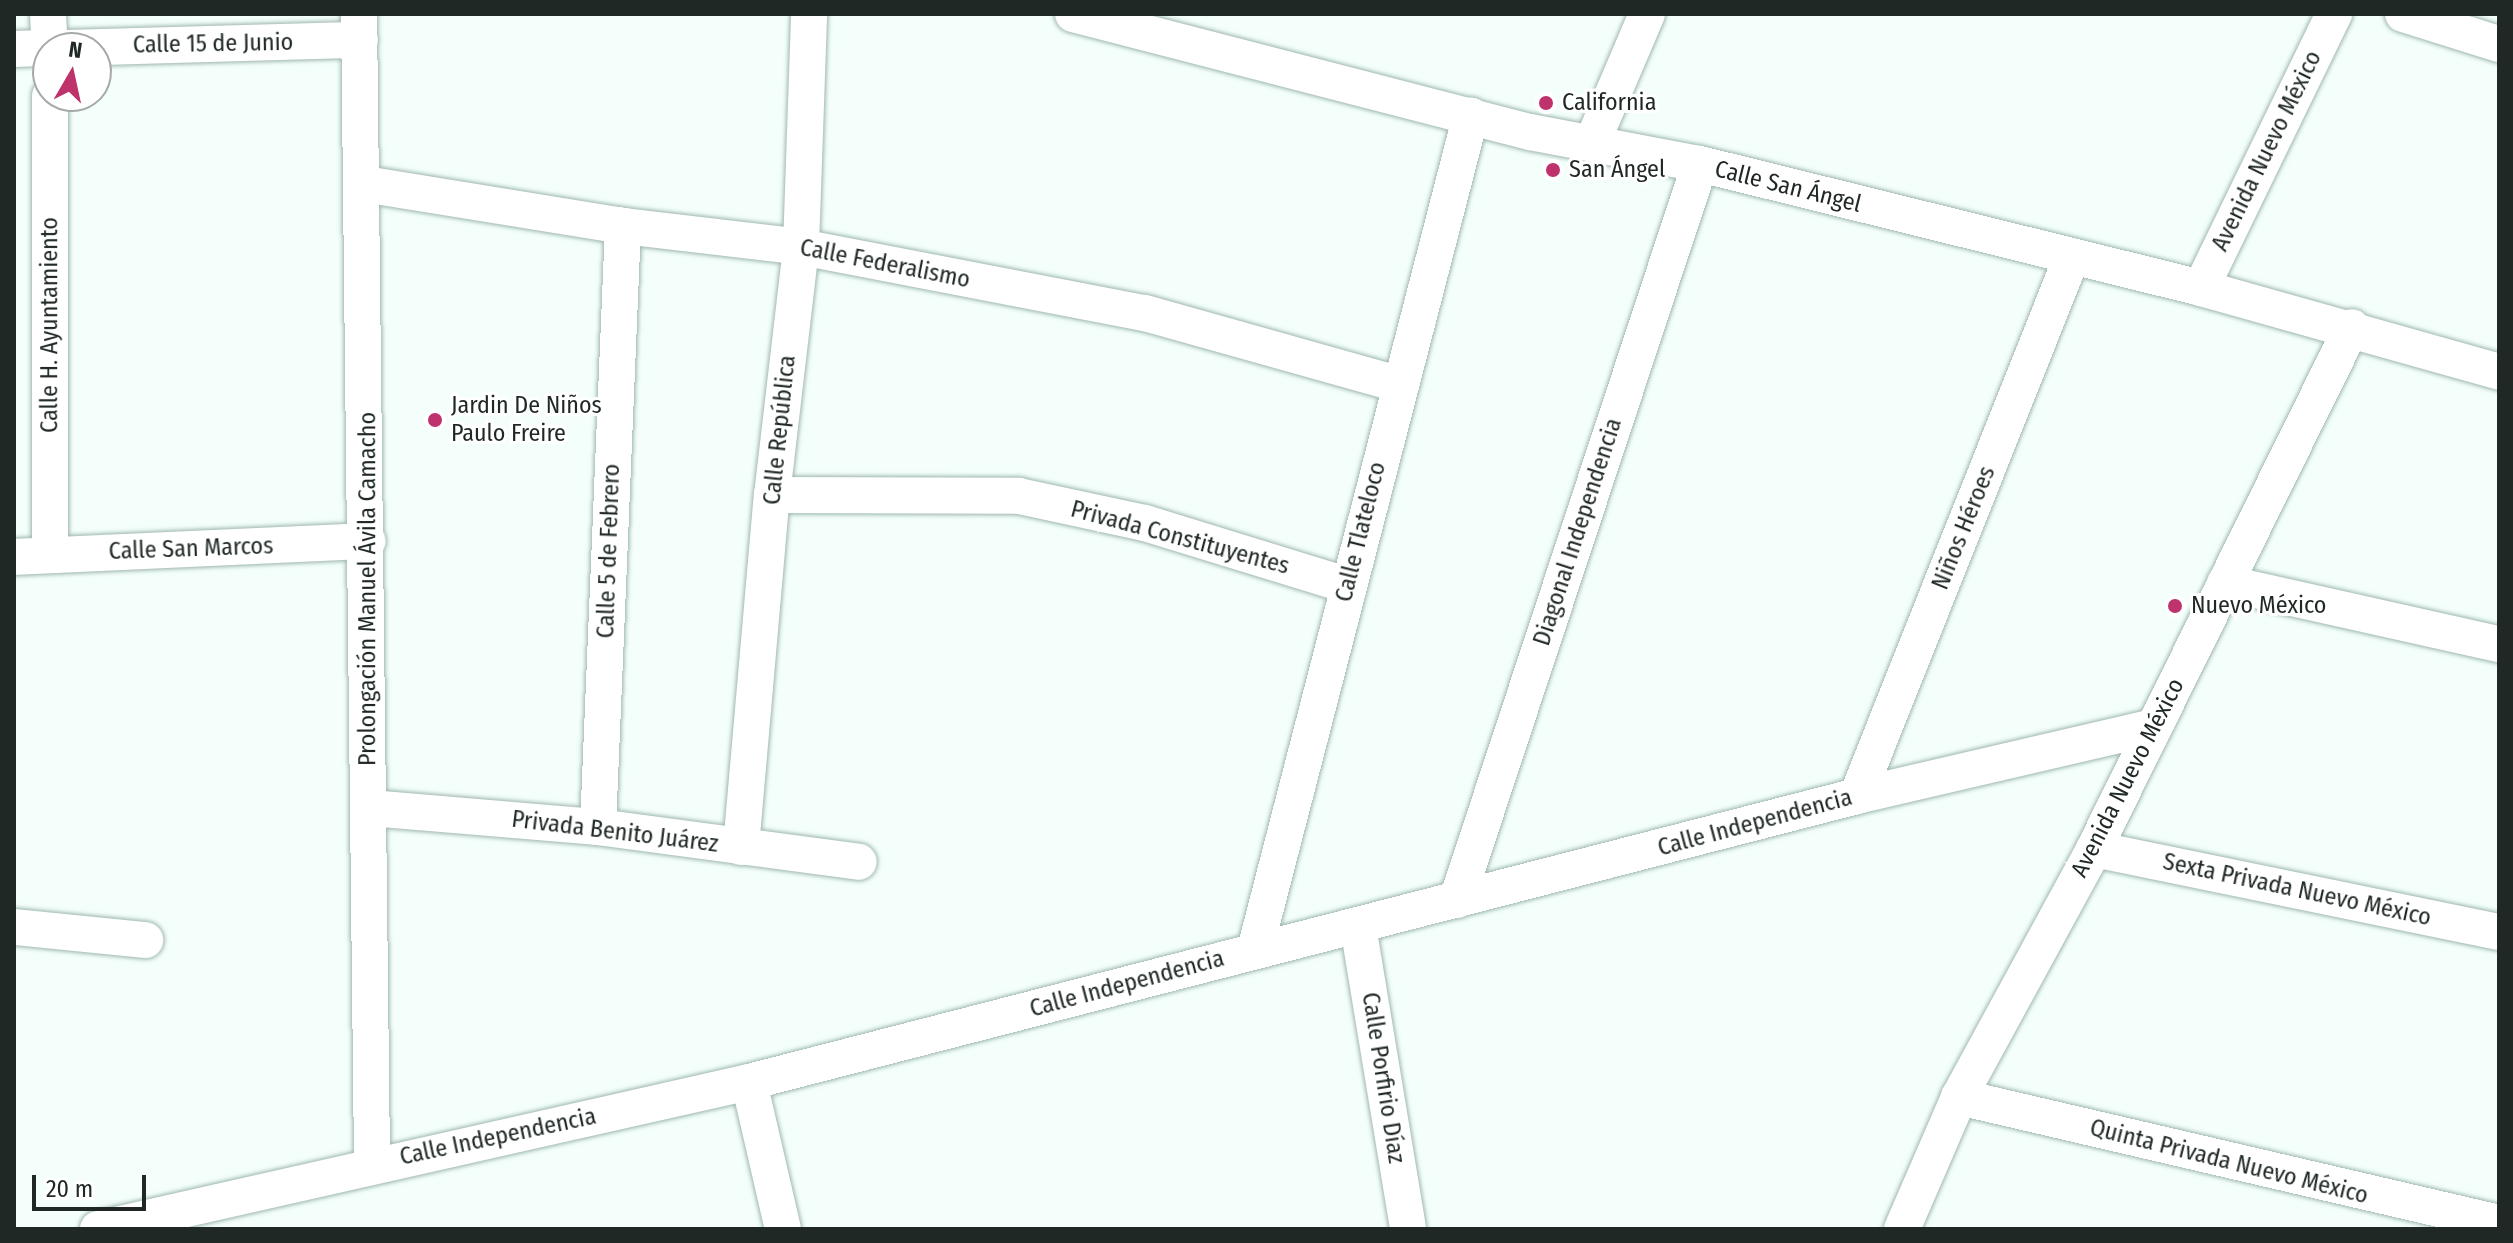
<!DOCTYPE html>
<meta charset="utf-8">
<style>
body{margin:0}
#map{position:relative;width:2513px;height:1243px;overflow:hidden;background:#f4fffb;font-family:"Fira Sans Condensed",sans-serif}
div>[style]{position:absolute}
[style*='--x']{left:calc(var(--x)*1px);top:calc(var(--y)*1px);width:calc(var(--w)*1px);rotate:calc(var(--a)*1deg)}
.roads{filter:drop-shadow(0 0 2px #9fb8af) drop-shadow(0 0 2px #9fb8af)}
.minor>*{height:36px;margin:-18px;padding:0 18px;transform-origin:18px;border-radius:18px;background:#fff}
.dots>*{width:22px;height:22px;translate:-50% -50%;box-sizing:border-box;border:4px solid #fff;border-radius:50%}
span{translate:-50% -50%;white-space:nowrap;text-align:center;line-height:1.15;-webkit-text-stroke:6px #fff;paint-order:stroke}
.street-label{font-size:24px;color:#1f2825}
.poi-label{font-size:24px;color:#1f2825}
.left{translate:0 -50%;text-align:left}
.frame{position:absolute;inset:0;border:16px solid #1f2825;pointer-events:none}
.north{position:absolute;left:32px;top:32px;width:80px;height:80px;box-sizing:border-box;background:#fff;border:2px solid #a5a9a8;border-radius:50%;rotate:9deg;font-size:22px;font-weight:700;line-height:32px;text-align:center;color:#1f2825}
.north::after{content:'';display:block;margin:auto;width:28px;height:36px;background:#be336b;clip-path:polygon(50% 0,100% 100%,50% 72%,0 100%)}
.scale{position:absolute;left:32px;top:1175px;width:114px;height:36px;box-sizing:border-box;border:4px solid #1f2825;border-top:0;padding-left:10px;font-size:24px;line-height:28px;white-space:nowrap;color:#1f2825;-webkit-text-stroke:6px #fff;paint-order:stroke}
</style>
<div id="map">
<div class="roads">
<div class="minor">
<i style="--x:48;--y:14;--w:34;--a:87"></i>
<i style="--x:359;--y:14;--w:1150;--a:89.35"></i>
<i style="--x:1073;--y:14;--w:472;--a:14.5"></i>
<i style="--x:1530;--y:132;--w:173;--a:10.7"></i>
<i style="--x:1700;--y:164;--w:516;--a:13.9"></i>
<i style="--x:2201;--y:288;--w:310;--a:15.7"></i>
<i style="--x:2403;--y:14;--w:101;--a:17.4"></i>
<i style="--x:66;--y:48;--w:294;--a:-1.6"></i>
<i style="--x:14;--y:49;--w:34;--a:-2"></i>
<i style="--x:1592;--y:143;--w:140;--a:-66.9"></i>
<i style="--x:364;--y:184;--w:262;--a:9.2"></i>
<i style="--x:623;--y:226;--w:179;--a:6.7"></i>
<i style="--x:801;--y:247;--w:350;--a:10.9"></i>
<i style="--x:1145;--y:313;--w:263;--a:15.7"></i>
<i style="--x:2201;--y:288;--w:305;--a:-64.1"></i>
<i style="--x:772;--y:495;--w:247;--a:0.2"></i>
<i style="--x:1019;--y:496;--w:129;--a:12.1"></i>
<i style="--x:1145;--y:523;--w:211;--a:17.1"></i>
<i style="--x:50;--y:555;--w:459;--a:-90"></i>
<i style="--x:14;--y:557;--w:354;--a:-2.6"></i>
<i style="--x:2225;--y:583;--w:281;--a:12.6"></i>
<i style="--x:1857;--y:796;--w:578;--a:-68.27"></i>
<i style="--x:370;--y:808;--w:229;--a:4.8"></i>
<i style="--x:598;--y:827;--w:263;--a:7.6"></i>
<i style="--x:598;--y:827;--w:602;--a:-87.62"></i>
<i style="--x:741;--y:847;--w:353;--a:-85"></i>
<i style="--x:772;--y:495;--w:250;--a:-83.3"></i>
<i style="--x:801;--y:247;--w:233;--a:-88"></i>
<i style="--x:2094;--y:849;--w:413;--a:11.6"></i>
<i style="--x:1457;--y:900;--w:775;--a:-71.73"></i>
<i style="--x:1358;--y:926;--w:307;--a:80.6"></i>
<i style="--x:14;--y:927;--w:132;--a:5.7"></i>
<i style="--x:1255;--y:950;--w:862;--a:-75.5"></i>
<i style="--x:749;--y:1082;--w:151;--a:77"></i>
<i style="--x:1959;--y:1097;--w:555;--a:13.13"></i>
<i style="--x:98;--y:1229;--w:667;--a:-12.72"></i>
<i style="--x:749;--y:1082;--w:1144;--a:-14.47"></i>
<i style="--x:1857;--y:796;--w:305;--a:-13.1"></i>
<i style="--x:1902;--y:1229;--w:144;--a:-66.6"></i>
<i style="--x:1959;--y:1097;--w:282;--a:-61.4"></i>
<i style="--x:2094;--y:849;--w:582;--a:-63.7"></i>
</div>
</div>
<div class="dots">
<i style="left:1546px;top:103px;background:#be336b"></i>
<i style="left:1553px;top:170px;background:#be336b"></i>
<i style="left:435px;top:420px;background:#be336b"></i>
<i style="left:2175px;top:606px;background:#be336b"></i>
</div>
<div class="street-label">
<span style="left:213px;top:44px;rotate:-1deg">Calle 15 de Junio</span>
<span style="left:2267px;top:151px;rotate:-64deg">Avenida Nuevo México</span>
<span style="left:1788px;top:187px;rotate:14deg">Calle San Ángel</span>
<span style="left:885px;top:264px;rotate:11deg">Calle Federalismo</span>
<span style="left:50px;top:325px;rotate:-90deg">Calle H. Ayuntamiento</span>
<span style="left:780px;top:430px;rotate:-84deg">Calle República</span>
<span style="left:1964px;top:528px;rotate:-68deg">Niños Héroes</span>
<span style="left:1361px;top:532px;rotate:-76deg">Calle Tlateloco</span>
<span style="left:1578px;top:532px;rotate:-72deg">Diagonal Independencia</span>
<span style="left:1180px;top:538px;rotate:15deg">Privada Constituyentes</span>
<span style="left:191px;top:549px;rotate:-2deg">Calle San Marcos</span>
<span style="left:609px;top:551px;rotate:-88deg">Calle 5 de Febrero</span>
<span style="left:368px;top:589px;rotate:-90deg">Prolongación Manuel Ávila Camacho</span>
<span style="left:2128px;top:778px;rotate:-63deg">Avenida Nuevo México</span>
<span style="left:1755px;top:823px;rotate:-15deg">Calle Independencia</span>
<span style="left:615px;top:832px;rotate:7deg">Privada Benito Juárez</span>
<span style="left:2297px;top:890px;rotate:12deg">Sexta Privada Nuevo México</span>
<span style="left:1127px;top:984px;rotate:-15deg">Calle Independencia</span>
<span style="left:1383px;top:1078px;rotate:81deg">Calle Porfirio Díaz</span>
<span style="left:498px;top:1137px;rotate:-12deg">Calle Independencia</span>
<span style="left:2229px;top:1162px;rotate:14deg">Quinta Privada Nuevo México</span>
</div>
<div class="poi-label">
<span class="left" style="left:1562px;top:103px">California</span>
<span class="left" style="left:1569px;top:170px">San Ángel</span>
<span class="left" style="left:451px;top:420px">Jardin De Niños<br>Paulo Freire</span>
<span class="left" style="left:2191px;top:606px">Nuevo México</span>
</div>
<div class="frame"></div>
<div class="north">N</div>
<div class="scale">20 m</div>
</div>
